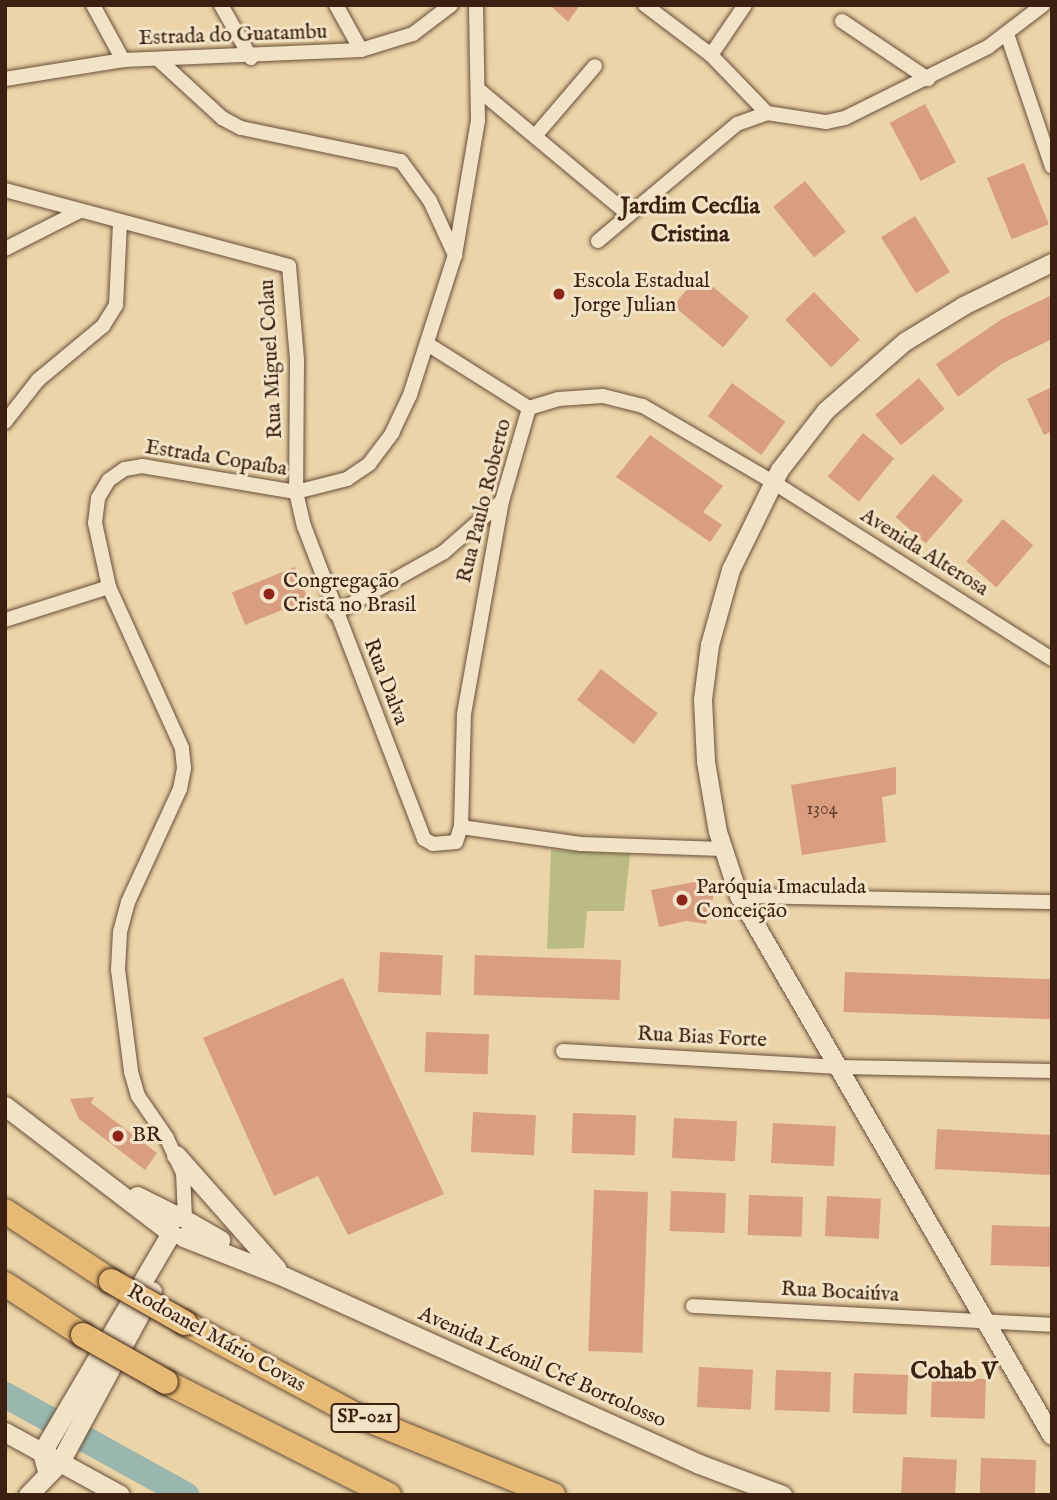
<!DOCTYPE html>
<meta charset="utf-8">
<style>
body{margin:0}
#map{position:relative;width:1057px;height:1500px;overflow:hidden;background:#ebd4a8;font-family:"IM FELL English",serif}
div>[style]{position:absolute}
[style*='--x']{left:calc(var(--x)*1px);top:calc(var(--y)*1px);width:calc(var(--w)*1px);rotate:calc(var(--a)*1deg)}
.green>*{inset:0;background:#bbbc85}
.river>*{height:26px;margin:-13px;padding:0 13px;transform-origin:13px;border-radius:13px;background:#99b7ae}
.building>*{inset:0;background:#d99d80;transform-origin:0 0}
.roads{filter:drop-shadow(0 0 2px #684e38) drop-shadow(0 0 2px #684e38)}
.minor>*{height:14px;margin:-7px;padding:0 7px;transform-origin:7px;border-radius:7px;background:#f2e3c6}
.tertiary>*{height:18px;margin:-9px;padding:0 9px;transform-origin:9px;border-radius:9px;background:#f2e3c6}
.secondary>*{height:19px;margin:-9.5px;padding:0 9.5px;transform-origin:9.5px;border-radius:9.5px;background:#f2e3c6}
.motorway>*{height:24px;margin:-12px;padding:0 12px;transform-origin:12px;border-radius:12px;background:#e6ba74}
.bridges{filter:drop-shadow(0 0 2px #3c2113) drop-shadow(0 0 2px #3c2113)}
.motorway-bridge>*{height:24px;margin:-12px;padding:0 12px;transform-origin:12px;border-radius:12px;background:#e6ba74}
.dots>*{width:19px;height:19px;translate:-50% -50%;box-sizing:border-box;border:4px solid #f2e3c6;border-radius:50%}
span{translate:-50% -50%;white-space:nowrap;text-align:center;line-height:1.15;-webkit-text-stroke:6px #f2e3c6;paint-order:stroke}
.number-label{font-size:18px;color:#63402e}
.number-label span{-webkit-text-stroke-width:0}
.shield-label span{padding:2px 5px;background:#f2e3c6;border:2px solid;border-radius:5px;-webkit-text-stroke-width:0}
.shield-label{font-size:19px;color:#3c2113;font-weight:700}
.street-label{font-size:21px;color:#3c2113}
.poi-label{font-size:21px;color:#3c2113}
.left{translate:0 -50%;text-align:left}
.quarter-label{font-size:24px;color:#3c2113;font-weight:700}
.frame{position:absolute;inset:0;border:7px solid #3c2113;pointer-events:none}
</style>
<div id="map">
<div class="green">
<i style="clip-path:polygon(551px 850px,630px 854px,624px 911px,587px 911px,584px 948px,547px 949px)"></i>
</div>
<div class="river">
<i style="--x:5;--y:1395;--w:207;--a:28.9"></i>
</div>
<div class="building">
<i style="clip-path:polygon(550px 5px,580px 5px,568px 22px)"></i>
<i style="left:925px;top:104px;width:66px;height:40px;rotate:62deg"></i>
<i style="left:1024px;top:163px;width:66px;height:40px;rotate:68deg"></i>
<i style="left:805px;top:181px;width:65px;height:41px;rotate:51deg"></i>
<i style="left:915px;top:216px;width:66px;height:40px;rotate:58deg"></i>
<i style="left:699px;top:275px;width:65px;height:40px;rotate:40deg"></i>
<i style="left:814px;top:292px;width:66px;height:40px;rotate:46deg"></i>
<i style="clip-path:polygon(1052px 295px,1052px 339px,1003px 363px,958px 397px,936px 364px,1002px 319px)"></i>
<i style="left:919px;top:378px;width:40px;height:57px;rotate:50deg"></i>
<i style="left:732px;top:383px;width:66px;height:41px;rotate:36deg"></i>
<i style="clip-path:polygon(1052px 387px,1052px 431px,1044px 435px,1027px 399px)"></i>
<i style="left:863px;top:433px;width:40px;height:56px;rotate:39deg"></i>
<i style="clip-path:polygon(650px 435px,723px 486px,703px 512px,722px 525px,710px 542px,616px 477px)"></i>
<i style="left:933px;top:474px;width:40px;height:57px;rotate:41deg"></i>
<i style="left:1003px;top:519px;width:40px;height:56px;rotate:41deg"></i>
<i style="left:295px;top:567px;width:35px;height:68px;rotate:68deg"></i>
<i style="left:601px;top:669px;width:72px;height:39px;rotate:38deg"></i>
<i style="clip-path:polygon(896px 767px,896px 794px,882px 797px,886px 842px,802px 855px,791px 785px)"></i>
<i style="clip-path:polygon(694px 882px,715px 890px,706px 924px,687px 921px,659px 927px,651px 890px)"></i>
<i style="left:380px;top:952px;width:63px;height:40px;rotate:3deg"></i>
<i style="left:475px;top:955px;width:146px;height:40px;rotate:2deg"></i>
<i style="left:845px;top:972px;width:207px;height:40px;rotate:2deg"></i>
<i style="clip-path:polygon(343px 978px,444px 1194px,348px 1235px,318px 1176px,274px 1196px,203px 1038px)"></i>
<i style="left:426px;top:1032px;width:63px;height:40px;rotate:2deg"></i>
<i style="clip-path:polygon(94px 1097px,91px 1103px,157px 1153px,145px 1170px,79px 1119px,70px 1099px)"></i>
<i style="left:473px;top:1112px;width:63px;height:40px;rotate:3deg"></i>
<i style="left:573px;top:1113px;width:63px;height:40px;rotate:2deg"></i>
<i style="left:674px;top:1118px;width:63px;height:40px;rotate:3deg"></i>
<i style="left:773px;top:1123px;width:63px;height:40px;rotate:3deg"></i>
<i style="left:937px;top:1129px;width:115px;height:40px;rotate:3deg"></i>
<i style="left:594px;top:1190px;width:54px;height:161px;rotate:2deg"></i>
<i style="left:671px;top:1191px;width:55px;height:40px;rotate:2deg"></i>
<i style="left:749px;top:1195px;width:54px;height:40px;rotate:2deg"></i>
<i style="left:827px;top:1196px;width:54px;height:40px;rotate:3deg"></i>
<i style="left:992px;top:1225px;width:60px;height:40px;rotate:2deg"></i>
<i style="left:699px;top:1367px;width:54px;height:40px;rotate:3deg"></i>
<i style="left:776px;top:1370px;width:55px;height:40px;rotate:2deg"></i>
<i style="left:854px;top:1373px;width:54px;height:40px;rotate:2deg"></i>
<i style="left:932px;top:1377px;width:54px;height:40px;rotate:2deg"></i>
<i style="left:903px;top:1457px;width:54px;height:38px;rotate:3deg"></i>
<i style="left:981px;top:1458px;width:55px;height:37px;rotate:2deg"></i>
</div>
<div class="roads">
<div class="minor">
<i style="--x:93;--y:5;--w:63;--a:61.4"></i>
<i style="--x:221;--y:5;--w:61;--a:60.5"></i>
<i style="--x:336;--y:5;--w:51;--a:60.9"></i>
<i style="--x:645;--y:5;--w:83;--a:37.1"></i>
<i style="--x:711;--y:55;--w:81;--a:46"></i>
<i style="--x:842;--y:21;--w:104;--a:34"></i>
<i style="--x:1007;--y:34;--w:140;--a:71.3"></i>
<i style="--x:711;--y:55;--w:60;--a:-55.8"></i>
<i style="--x:159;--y:60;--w:86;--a:42.6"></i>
<i style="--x:222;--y:118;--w:21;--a:28"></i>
<i style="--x:241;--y:128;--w:163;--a:11.7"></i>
<i style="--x:401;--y:161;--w:49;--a:54.1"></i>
<i style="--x:430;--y:201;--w:60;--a:65.2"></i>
<i style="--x:5;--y:79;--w:120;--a:-9.1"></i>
<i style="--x:123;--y:60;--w:238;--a:-2.4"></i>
<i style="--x:361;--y:50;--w:54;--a:-17.1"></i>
<i style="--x:413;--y:34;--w:48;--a:-37.3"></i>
<i style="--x:479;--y:90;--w:194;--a:39.8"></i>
<i style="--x:535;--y:136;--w:92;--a:-49.4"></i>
<i style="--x:5;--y:190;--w:294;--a:15"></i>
<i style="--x:289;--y:266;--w:94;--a:85.1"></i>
<i style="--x:297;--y:360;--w:132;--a:90.4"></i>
<i style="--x:296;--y:492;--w:35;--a:77"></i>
<i style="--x:304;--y:526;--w:335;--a:69"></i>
<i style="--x:424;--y:839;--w:10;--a:29"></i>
<i style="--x:433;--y:844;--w:23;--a:-5"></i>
<i style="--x:456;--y:842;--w:16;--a:-72"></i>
<i style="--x:461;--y:827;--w:113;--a:-88.5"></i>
<i style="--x:464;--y:714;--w:216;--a:-79.9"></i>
<i style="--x:502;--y:501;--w:97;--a:-73.8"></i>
<i style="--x:598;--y:241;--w:182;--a:-40.1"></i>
<i style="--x:737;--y:124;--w:32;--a:-20"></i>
<i style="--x:767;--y:113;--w:60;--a:8.7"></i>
<i style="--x:826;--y:122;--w:19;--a:-12"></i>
<i style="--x:845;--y:118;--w:160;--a:-26.4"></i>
<i style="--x:988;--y:47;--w:69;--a:-37.4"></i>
<i style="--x:5;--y:249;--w:84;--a:-26.9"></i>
<i style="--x:429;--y:345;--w:118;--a:32.2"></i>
<i style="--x:529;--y:408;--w:30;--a:-17"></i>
<i style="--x:558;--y:399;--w:45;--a:-3.8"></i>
<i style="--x:603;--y:396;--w:41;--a:14"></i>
<i style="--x:643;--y:406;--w:151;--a:30.3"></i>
<i style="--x:773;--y:482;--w:330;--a:32.4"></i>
<i style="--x:5;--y:422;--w:53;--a:-51.8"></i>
<i style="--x:38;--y:380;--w:85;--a:-39.7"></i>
<i style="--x:103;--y:326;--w:25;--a:-58"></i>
<i style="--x:116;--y:305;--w:81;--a:-87.2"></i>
<i style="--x:335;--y:613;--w:125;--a:-29.2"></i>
<i style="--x:444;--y:552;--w:76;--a:-41.3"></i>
<i style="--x:5;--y:620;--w:109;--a:-17.6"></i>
<i style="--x:461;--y:827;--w:121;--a:8.1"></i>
<i style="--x:581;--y:844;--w:141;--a:2"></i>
<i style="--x:739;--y:896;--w:313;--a:1.1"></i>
<i style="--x:563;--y:1051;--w:276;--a:3.3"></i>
<i style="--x:839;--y:1067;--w:213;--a:1.1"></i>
<i style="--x:185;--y:1218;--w:45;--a:-92.5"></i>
<i style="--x:183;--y:1173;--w:38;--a:-115"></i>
<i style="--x:167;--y:1138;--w:51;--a:-124.6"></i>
<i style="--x:138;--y:1096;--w:26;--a:-106"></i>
<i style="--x:131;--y:1071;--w:102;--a:-97.3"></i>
<i style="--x:118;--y:970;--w:38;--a:-87"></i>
<i style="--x:120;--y:932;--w:31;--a:-75"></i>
<i style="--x:128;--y:902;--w:124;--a:-65.3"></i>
<i style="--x:180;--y:789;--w:21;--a:-79"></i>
<i style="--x:184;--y:768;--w:20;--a:-96"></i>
<i style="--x:182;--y:748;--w:177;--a:-114.4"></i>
<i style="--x:109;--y:587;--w:66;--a:-102.3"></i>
<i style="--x:95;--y:523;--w:25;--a:-83"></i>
<i style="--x:98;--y:498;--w:21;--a:-59"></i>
<i style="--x:109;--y:480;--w:19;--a:-35"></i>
<i style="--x:125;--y:469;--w:17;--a:-10"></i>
<i style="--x:142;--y:466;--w:156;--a:9.6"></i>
<i style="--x:296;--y:492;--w:53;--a:-14.3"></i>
<i style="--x:347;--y:479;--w:27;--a:-34"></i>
<i style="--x:369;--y:464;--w:39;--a:-53"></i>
<i style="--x:392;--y:433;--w:42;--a:-64.7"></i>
<i style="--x:410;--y:395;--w:147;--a:-72.2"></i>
<i style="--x:455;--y:255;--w:136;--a:-80.3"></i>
<i style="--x:478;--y:121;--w:116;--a:-91"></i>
<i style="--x:693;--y:1306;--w:360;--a:3"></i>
</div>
<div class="tertiary">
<i style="--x:1052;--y:263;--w:98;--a:154"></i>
<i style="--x:964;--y:306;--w:69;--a:148.6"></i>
<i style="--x:905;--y:342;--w:105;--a:138.9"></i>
<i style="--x:826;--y:411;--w:75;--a:127.9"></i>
<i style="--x:780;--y:470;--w:111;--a:116.1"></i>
<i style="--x:731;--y:570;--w:78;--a:105.6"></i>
<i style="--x:710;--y:645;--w:55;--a:97.3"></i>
<i style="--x:703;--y:700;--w:62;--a:87.2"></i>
<i style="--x:706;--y:762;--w:71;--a:80.3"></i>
<i style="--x:718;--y:832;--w:67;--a:71.8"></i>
<i style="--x:739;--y:896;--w:624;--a:59.9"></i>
</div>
<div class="secondary">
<i style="--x:5;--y:1106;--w:209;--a:37.4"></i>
<i style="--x:171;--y:1233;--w:254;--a:120.5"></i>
<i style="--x:42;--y:1452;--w:20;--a:75"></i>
<i style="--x:176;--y:1155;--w:152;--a:48.5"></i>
<i style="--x:137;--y:1196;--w:47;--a:26.6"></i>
<i style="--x:189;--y:1222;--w:36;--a:30"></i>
<i style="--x:183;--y:1237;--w:110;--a:21.4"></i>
<i style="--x:285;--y:1277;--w:454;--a:24.3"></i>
<i style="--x:699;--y:1464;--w:89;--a:20.5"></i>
<i style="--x:5;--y:1432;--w:131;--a:28.7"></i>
<i style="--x:28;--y:1495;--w:46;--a:-45.9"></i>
<i style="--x:60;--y:1462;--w:194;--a:-61.7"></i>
</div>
<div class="motorway">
<i style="--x:5;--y:1211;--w:127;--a:33.4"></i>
<i style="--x:5;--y:1284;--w:93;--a:33.2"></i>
<i style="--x:185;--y:1323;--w:194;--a:28.3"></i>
<i style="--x:356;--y:1415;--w:213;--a:22.1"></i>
<i style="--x:166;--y:1382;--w:250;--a:26.9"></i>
</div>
</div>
<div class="bridges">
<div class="motorway-bridge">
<i style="--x:111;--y:1281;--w:85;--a:29.6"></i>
<i style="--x:83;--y:1335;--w:95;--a:29.5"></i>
</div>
</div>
<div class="dots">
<i style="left:559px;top:294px;background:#8f2418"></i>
<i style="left:269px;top:594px;background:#8f2418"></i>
<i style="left:682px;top:900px;background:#8f2418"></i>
<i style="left:118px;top:1136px;background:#8f2418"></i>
</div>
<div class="number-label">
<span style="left:822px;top:810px">1304</span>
</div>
<div class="shield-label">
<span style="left:365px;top:1418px">SP-021</span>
</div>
<div class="street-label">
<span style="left:233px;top:36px;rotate:-2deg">Estrada do Guatambu</span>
<span style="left:272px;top:359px;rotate:-93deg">Rua Miguel Colau</span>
<span style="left:216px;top:459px;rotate:9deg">Estrada Copaíba</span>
<span style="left:485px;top:501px;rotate:-76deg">Rua Paulo Roberto</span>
<span style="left:924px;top:553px;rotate:32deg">Avenida Alterosa</span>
<span style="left:385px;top:682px;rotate:69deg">Rua Dalva</span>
<span style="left:702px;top:1038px;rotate:3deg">Rua Bias Forte</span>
<span style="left:840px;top:1293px;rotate:3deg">Rua Bocaiúva</span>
<span style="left:216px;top:1339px;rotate:29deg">Rodoanel Mário Covas</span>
<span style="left:542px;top:1368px;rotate:24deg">Avenida Léonil Cré Bortolosso</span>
</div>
<div class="poi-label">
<span class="left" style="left:573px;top:294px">Escola Estadual<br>Jorge Julian</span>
<span class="left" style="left:283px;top:594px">Congregação<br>Cristã no Brasil</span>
<span class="left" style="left:696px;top:900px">Paróquia Imaculada<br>Conceição</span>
<span class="left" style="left:132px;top:1136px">BR</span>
</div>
<div class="quarter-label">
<span style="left:690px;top:221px">Jardim Cecília<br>Cristina</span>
<span style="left:954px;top:1372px">Cohab V</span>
</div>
<div class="frame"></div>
</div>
